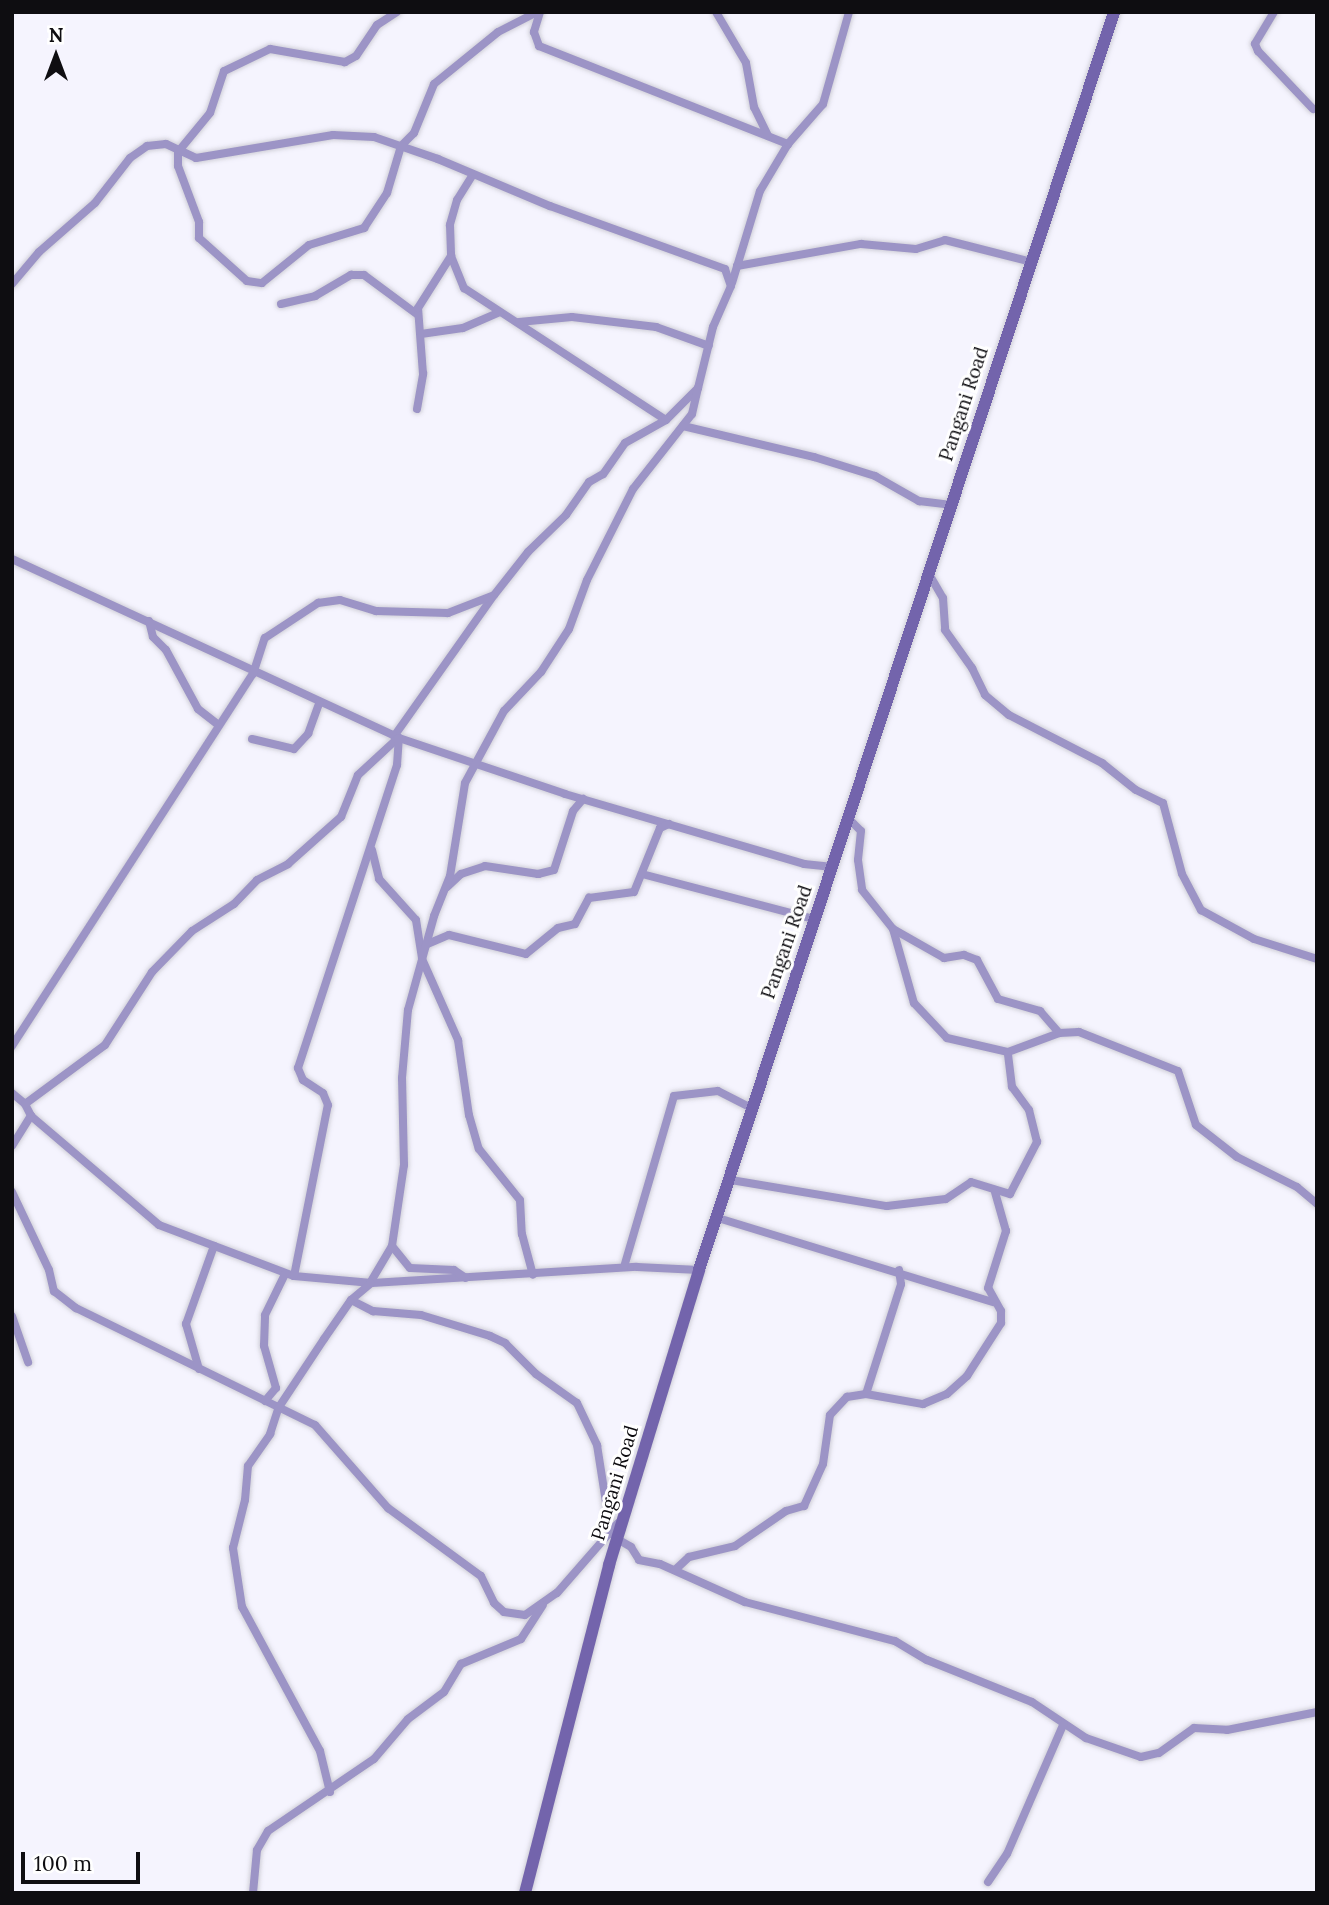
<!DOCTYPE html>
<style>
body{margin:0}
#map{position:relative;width:1329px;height:1905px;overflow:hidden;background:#f5f4fe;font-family:Lora,serif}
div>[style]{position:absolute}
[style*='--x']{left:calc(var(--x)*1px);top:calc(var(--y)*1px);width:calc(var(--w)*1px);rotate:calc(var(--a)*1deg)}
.roads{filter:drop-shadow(0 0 2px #d0cfd8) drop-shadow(0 0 2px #d0cfd8)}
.street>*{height:8px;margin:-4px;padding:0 4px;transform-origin:4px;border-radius:4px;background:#9c94c6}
.secondary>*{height:12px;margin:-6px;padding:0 6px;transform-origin:6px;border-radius:6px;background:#7364ac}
span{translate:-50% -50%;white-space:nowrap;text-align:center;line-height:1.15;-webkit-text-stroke:6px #fff;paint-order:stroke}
.street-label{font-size:19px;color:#0e0d11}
.frame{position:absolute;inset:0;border:14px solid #0e0d11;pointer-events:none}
.north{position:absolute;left:21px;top:21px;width:70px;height:70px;-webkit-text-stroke:5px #fff;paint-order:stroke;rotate:0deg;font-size:19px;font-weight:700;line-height:28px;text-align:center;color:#0e0d11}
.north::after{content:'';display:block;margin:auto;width:24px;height:32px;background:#0e0d11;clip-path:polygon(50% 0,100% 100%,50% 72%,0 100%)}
.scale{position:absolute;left:21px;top:1852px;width:119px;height:32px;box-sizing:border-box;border:4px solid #0e0d11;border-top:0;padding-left:9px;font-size:21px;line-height:24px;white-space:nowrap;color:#0e0d11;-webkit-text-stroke:5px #fff;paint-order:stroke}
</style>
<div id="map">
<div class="roads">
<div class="street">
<i style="--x:397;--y:12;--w:24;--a:147"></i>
<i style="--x:377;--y:25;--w:37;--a:124"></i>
<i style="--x:356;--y:56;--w:13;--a:151"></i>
<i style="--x:345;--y:62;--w:76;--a:-170.2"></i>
<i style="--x:270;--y:49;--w:51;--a:154.4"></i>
<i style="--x:224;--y:71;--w:44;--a:108.4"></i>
<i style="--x:210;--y:113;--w:50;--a:129.4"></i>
<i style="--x:178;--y:152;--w:14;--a:90"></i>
<i style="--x:178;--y:166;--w:60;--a:69.4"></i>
<i style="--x:199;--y:222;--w:16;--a:90"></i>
<i style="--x:199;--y:238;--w:64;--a:41.9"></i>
<i style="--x:247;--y:281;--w:15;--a:8"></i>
<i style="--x:262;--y:283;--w:60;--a:-39"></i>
<i style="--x:309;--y:245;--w:58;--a:-17.2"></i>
<i style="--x:364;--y:228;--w:42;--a:-56.7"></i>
<i style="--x:387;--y:193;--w:49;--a:-73.4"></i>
<i style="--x:401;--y:146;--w:18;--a:-45"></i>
<i style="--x:414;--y:133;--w:53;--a:-67.8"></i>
<i style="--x:434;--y:84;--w:82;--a:-39.1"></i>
<i style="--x:498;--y:32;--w:44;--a:-27.1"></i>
<i style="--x:540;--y:12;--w:21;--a:107"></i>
<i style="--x:534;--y:32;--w:15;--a:70"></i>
<i style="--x:539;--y:46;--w:268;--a:21.5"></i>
<i style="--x:716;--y:12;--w:59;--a:59.5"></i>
<i style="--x:746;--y:63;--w:45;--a:79.7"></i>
<i style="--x:754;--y:107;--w:32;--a:64"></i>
<i style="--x:1274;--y:12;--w:37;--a:121"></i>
<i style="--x:1255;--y:44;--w:8;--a:67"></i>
<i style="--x:1258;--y:51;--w:80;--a:46.5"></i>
<i style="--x:472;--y:176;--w:28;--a:122"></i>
<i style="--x:457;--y:200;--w:26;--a:106"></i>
<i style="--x:450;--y:225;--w:31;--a:88"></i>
<i style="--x:451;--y:256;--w:35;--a:68"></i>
<i style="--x:464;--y:288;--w:241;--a:33.2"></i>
<i style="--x:737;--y:266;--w:126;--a:-10.1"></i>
<i style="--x:861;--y:244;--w:55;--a:5.2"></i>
<i style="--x:916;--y:249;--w:30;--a:-17"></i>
<i style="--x:945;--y:240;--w:89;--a:14.3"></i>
<i style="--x:732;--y:283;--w:96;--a:-73.1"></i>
<i style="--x:760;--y:191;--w:55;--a:-59.2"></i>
<i style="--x:788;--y:144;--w:53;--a:-48.8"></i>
<i style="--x:823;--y:104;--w:96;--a:-74.2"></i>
<i style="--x:12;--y:284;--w:42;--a:-49.8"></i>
<i style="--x:39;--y:252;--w:74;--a:-41.2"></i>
<i style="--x:95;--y:203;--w:57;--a:-52.1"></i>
<i style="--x:130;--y:158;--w:21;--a:-35"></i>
<i style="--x:147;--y:146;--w:19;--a:-6"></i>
<i style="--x:166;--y:144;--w:33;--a:25"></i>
<i style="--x:196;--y:158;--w:139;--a:-9.5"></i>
<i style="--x:333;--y:135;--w:41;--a:2.8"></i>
<i style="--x:374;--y:137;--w:68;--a:19"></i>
<i style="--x:438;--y:159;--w:121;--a:22.8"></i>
<i style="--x:550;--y:206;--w:186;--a:19.8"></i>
<i style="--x:725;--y:269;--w:18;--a:71"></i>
<i style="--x:731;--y:286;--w:45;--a:113.7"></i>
<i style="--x:713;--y:327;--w:63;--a:103.8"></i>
<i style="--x:698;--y:388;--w:45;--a:135"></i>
<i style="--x:666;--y:420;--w:47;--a:150.7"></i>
<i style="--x:625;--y:443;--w:38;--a:125"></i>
<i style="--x:603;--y:474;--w:16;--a:150"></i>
<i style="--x:589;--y:482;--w:40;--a:124.9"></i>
<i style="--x:566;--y:515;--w:53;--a:135.8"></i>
<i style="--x:528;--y:552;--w:55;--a:128.3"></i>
<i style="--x:494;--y:595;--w:173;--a:125.3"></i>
<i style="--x:281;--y:304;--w:35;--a:-13"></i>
<i style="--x:315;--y:296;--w:42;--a:-30.3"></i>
<i style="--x:351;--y:275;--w:13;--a:0"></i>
<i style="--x:364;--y:275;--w:67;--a:36.5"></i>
<i style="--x:519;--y:322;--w:53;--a:-5.4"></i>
<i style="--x:572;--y:317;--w:85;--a:6.8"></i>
<i style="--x:656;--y:327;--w:56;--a:19.7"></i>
<i style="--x:421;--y:334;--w:42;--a:-8.1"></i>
<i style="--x:463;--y:328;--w:40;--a:-23.4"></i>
<i style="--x:417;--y:409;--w:36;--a:-80"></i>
<i style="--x:423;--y:374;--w:66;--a:-94.3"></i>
<i style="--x:418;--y:308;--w:62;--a:-57.6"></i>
<i style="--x:683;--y:426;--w:135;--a:13.3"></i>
<i style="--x:814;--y:457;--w:64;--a:17.3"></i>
<i style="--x:875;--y:476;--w:51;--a:29.6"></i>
<i style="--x:919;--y:501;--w:32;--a:7"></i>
<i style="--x:12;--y:559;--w:426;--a:24.8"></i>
<i style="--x:399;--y:738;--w:175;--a:18.6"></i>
<i style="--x:565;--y:794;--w:249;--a:16.3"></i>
<i style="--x:804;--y:864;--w:29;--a:6"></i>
<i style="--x:929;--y:574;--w:28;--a:60"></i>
<i style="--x:943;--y:598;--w:32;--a:86"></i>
<i style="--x:945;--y:630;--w:47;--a:54.6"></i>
<i style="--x:972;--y:668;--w:30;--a:64"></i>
<i style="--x:985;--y:695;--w:31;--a:40"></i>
<i style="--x:1009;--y:715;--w:105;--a:27.3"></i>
<i style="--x:1102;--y:763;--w:43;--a:38.5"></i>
<i style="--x:1136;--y:790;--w:30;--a:26"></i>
<i style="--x:1163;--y:803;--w:73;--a:75"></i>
<i style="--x:1182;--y:874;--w:41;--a:62.2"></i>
<i style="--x:1201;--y:910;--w:60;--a:28.7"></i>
<i style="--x:1254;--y:939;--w:66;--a:17.6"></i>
<i style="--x:149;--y:621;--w:16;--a:76"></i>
<i style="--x:153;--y:637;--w:18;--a:45"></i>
<i style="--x:166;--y:650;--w:67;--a:61.5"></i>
<i style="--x:198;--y:709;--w:24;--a:38"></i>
<i style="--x:252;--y:739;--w:43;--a:13.4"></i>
<i style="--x:294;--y:749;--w:21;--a:-47"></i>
<i style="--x:308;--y:734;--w:33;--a:-70"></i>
<i style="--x:848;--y:818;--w:18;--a:45"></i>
<i style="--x:861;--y:831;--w:29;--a:96"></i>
<i style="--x:858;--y:860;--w:30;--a:82"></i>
<i style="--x:862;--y:890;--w:50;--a:51.5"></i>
<i style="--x:893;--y:929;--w:59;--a:29.6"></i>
<i style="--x:944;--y:958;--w:20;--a:-9"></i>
<i style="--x:964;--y:955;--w:14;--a:21"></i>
<i style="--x:977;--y:960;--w:44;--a:61.7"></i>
<i style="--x:998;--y:999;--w:44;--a:15.9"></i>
<i style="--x:1040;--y:1011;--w:29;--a:49"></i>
<i style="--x:372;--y:850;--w:30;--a:76"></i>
<i style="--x:379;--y:879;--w:55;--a:47.9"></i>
<i style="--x:416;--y:920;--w:39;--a:81"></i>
<i style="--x:422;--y:959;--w:89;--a:66"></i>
<i style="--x:458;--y:1040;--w:76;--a:81.7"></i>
<i style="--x:469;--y:1115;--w:35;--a:74"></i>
<i style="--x:479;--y:1149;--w:65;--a:51.2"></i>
<i style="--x:520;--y:1200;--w:34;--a:87"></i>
<i style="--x:522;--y:1234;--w:42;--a:75"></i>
<i style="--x:642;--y:874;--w:178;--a:14.7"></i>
<i style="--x:447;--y:887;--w:19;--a:-43"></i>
<i style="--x:461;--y:874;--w:25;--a:-18"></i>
<i style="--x:485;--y:866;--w:54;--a:8.6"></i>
<i style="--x:538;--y:874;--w:16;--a:-14"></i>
<i style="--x:554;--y:870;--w:62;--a:-72.1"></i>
<i style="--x:573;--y:811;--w:16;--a:-50"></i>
<i style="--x:893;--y:929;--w:77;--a:74.2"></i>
<i style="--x:914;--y:1003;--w:48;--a:46.7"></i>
<i style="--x:947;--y:1038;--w:63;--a:12.9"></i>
<i style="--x:1008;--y:1052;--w:54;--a:-20.4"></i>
<i style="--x:1059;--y:1033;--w:20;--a:-3"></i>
<i style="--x:1079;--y:1032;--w:106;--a:21.5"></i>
<i style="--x:1178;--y:1071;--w:57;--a:71.6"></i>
<i style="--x:1196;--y:1125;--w:52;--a:38"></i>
<i style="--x:1237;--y:1157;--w:67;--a:26.6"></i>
<i style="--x:1297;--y:1187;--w:26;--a:40"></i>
<i style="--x:425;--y:945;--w:26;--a:-23"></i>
<i style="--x:449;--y:935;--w:79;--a:13.9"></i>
<i style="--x:526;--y:954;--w:41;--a:-39.1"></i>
<i style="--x:558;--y:928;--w:17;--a:-13"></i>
<i style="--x:575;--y:924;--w:30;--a:-62"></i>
<i style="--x:589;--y:898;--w:45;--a:-7.6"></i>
<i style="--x:634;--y:892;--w:69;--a:-67.9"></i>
<i style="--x:660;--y:828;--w:10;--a:-24"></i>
<i style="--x:12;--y:1046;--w:443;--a:-57.1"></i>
<i style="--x:253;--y:674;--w:38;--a:-72"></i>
<i style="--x:265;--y:638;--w:64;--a:-33.4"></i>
<i style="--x:318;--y:603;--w:22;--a:-8"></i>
<i style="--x:340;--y:600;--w:38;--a:17"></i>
<i style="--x:376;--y:611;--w:72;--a:1.6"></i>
<i style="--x:448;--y:613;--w:47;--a:-21.1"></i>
<i style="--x:12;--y:1093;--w:17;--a:40"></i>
<i style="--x:25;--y:1104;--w:13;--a:63"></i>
<i style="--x:31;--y:1116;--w:168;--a:40.4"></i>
<i style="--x:159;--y:1225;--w:144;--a:20.7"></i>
<i style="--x:294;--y:1276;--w:78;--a:5.1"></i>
<i style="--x:372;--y:1283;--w:265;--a:-3.5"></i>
<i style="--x:637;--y:1267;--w:62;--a:2.8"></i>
<i style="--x:25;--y:1104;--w:99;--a:-36.4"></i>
<i style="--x:105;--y:1045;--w:87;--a:-57.2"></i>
<i style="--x:152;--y:972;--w:57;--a:-45.7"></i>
<i style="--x:192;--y:931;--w:50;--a:-32.7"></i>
<i style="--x:234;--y:904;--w:33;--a:-46"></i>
<i style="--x:257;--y:880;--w:35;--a:-27"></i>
<i style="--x:288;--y:864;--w:71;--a:-41.6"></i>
<i style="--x:341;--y:817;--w:45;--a:-68"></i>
<i style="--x:358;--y:775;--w:54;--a:-42.8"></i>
<i style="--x:12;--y:1146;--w:36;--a:-58"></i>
<i style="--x:731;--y:1180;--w:158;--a:9.5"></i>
<i style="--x:887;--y:1206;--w:59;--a:-6.8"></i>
<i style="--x:946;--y:1199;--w:30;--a:-34"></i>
<i style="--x:971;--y:1182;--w:41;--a:17.1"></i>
<i style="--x:1010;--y:1194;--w:59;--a:-62.6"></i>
<i style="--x:1037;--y:1142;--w:33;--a:-104"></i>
<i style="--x:1029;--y:1110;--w:29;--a:-126"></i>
<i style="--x:1012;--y:1087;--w:35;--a:-97"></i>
<i style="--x:12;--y:1192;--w:86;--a:64.6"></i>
<i style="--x:49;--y:1270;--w:22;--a:77"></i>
<i style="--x:54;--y:1291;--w:28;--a:38"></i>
<i style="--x:76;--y:1308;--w:266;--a:26.1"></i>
<i style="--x:315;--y:1425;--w:111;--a:48.7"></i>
<i style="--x:388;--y:1508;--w:115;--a:36.2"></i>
<i style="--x:481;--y:1576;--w:30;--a:64"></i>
<i style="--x:494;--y:1603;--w:13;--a:42"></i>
<i style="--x:504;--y:1612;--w:21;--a:8"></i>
<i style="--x:525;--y:1615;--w:39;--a:-35"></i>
<i style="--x:557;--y:1593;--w:93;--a:-48.9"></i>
<i style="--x:718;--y:1218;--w:288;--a:17"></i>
<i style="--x:392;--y:1246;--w:28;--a:51"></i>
<i style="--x:410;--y:1268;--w:44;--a:2.6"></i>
<i style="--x:454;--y:1270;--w:14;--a:34"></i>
<i style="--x:624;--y:1267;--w:178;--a:-73.7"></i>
<i style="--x:674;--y:1096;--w:44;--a:-6.5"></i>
<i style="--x:718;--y:1091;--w:38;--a:27"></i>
<i style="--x:294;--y:1276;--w:174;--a:-78.8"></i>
<i style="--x:328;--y:1105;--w:13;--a:-113"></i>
<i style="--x:323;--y:1093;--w:24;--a:-147"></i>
<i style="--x:303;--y:1080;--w:13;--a:-113"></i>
<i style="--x:298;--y:1068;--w:319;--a:-71.9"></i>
<i style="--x:397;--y:765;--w:27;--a:-86"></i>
<i style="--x:370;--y:1283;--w:43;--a:-59.3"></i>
<i style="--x:392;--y:1246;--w:82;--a:-81.6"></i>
<i style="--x:404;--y:1165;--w:87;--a:-91.3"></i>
<i style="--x:402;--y:1078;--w:68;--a:-85"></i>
<i style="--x:408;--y:1010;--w:98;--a:-74.5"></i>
<i style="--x:434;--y:916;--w:43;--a:-68.2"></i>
<i style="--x:450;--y:876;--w:94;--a:-80.8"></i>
<i style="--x:465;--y:783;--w:82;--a:-61.6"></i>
<i style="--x:504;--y:711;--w:54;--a:-46.5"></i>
<i style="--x:541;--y:672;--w:51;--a:-56.9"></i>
<i style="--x:569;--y:629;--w:52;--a:-69.8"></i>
<i style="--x:587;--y:580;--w:102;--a:-63.2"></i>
<i style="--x:633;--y:489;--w:95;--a:-51.8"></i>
<i style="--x:692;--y:414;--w:27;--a:-77"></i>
<i style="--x:351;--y:1300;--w:25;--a:27"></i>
<i style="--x:373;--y:1311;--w:48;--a:4.8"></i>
<i style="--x:421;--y:1315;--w:72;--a:16.9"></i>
<i style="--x:490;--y:1336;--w:17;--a:25"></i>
<i style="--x:505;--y:1343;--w:44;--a:45"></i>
<i style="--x:536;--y:1374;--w:50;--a:35.3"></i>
<i style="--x:577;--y:1403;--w:47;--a:64.5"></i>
<i style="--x:597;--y:1445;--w:90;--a:81.1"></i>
<i style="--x:12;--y:1316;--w:49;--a:70.8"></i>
<i style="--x:199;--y:1369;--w:47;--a:-106.1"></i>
<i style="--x:186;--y:1324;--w:83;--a:-70.3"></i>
<i style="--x:866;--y:1394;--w:115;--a:-72.3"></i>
<i style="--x:901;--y:1284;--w:14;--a:-98"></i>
<i style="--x:265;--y:1401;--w:17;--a:-50"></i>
<i style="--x:276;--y:1388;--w:44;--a:-105.9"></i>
<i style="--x:264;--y:1346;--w:31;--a:-88"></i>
<i style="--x:265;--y:1315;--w:46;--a:-64"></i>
<i style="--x:619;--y:1540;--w:14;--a:30"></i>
<i style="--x:631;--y:1547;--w:15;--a:58"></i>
<i style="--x:639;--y:1560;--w:21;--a:11"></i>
<i style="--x:660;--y:1564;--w:93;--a:24.1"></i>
<i style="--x:745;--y:1602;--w:155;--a:14.6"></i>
<i style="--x:895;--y:1641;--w:37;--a:31"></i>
<i style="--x:927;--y:1660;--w:113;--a:21.8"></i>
<i style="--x:1032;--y:1702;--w:65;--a:33.7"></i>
<i style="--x:1086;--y:1738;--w:58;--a:19.1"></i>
<i style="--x:1141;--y:1757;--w:18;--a:-13"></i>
<i style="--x:1159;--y:1753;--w:43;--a:-35.5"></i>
<i style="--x:1194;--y:1728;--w:33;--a:3"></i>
<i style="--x:1227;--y:1730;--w:92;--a:-11.3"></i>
<i style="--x:675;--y:1570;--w:19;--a:-43"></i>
<i style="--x:689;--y:1557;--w:47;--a:-13.4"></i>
<i style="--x:735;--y:1546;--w:62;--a:-34.5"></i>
<i style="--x:786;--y:1511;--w:19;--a:-16"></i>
<i style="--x:804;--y:1506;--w:46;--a:-65.7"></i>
<i style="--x:823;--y:1464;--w:49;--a:-81.9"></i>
<i style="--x:830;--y:1415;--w:25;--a:-47"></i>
<i style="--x:847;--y:1397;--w:19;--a:-9"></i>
<i style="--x:866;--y:1394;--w:58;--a:10"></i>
<i style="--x:923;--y:1404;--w:26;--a:-23"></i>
<i style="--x:947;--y:1394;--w:27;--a:-42"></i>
<i style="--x:967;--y:1376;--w:63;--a:-57.3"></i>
<i style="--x:1001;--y:1323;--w:12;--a:-90"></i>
<i style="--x:1001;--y:1311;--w:26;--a:-119"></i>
<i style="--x:988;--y:1288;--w:60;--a:-72.5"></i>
<i style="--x:1006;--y:1231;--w:41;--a:-105.8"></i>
<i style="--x:330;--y:1792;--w:42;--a:-103.7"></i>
<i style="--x:320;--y:1751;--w:164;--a:-118.4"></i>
<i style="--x:242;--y:1607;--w:60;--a:-98.7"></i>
<i style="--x:233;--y:1548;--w:49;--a:-76"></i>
<i style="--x:245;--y:1500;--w:34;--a:-85"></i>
<i style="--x:248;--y:1466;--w:39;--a:-55"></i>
<i style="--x:270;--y:1434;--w:28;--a:-72"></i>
<i style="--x:279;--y:1407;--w:82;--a:-56.5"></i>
<i style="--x:324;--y:1339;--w:47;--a:-55.3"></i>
<i style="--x:351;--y:1300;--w:26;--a:-40"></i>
<i style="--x:988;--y:1882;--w:34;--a:-56"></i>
<i style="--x:1007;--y:1854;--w:141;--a:-66.5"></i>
<i style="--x:253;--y:1893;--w:43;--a:-84.7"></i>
<i style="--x:257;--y:1850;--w:22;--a:-60"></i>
<i style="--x:268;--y:1831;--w:128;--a:-34.2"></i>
<i style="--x:374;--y:1759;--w:52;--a:-49.6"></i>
<i style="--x:408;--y:1719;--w:45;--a:-36.9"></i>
<i style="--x:444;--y:1692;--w:33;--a:-59"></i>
<i style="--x:461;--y:1664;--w:65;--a:-22.6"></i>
<i style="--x:521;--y:1639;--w:40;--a:-57.1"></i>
</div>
<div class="secondary">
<i style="--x:525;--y:1893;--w:339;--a:-75.6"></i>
<i style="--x:609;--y:1565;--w:308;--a:-73"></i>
<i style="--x:699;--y:1270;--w:1325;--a:-71.74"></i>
</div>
</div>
<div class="street-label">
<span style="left:964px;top:404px;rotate:-72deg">Pangani Road</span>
<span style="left:787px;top:942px;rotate:-71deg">Pangani Road</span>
<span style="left:615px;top:1483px;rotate:-73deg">Pangani Road</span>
</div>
<div class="frame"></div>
<div class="north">N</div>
<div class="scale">100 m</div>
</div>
